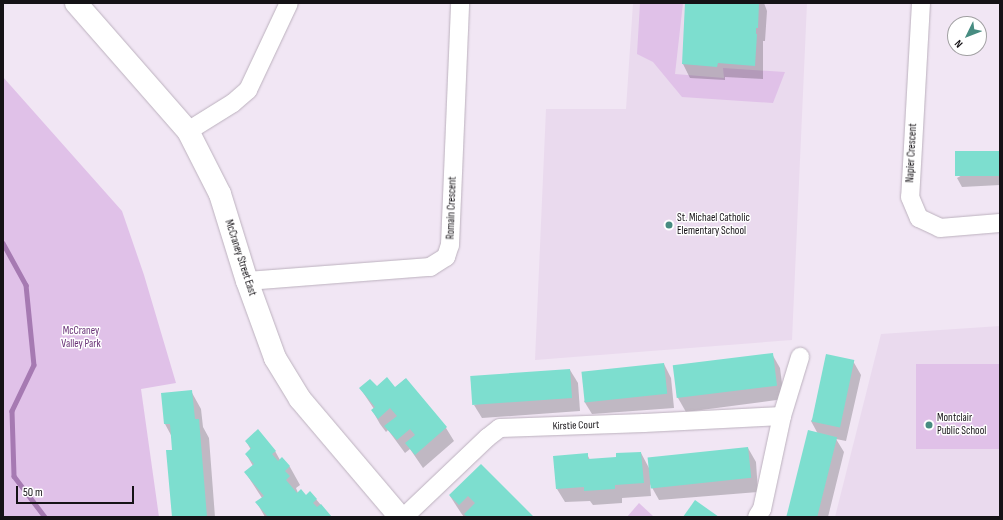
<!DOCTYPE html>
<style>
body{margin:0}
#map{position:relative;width:1003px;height:520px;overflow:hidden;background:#f1e6f4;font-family:"Sofia Sans Condensed",sans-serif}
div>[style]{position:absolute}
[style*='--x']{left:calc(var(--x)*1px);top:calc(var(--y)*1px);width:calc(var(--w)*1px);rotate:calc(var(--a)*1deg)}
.built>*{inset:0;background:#eadaee}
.green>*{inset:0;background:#e0c1e8;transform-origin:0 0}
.shadow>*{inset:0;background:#0003}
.stream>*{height:4.5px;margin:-2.25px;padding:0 2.25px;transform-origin:2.25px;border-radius:2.25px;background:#a67ab2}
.building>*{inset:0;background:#7ddecf;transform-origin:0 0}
.roads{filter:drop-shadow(0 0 1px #bcb1be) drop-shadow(0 0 1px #bcb1be)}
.minor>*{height:18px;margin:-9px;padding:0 9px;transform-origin:9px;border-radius:9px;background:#fff}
.tertiary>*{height:22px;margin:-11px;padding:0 11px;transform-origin:11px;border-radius:11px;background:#fff}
.dots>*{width:11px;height:11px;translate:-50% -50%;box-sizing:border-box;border:2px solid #fff;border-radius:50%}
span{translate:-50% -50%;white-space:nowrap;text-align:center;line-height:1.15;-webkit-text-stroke:3px #fff;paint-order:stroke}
.street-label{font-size:11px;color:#151216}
.poi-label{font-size:11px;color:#151216}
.left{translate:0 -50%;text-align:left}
.park-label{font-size:11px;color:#683176}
.frame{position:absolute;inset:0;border:4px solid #151216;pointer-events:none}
.north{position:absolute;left:947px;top:16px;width:40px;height:40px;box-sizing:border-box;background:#fff;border:1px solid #a1a0a2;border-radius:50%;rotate:227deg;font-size:11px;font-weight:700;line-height:16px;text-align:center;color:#151216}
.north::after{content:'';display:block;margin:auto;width:14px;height:18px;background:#478c81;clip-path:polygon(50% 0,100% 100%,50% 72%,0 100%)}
.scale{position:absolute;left:16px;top:486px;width:118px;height:18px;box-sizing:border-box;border:2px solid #151216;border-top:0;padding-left:5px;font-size:12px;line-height:14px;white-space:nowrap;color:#151216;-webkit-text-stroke:3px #fff;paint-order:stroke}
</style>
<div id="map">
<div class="built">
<i style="clip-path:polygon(633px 3px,807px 3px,792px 340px,535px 360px,546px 109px,626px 109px)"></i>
<i style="clip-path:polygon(1000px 326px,1000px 517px,835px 517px,881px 334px)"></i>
</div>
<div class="green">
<i style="clip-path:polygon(640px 3px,683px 3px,675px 74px,724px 78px,723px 68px,785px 72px,773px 103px,682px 97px,653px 62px,637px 54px)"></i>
<i style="clip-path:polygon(3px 77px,122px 211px,144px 275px,176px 383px,141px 389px,159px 517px,3px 517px)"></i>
<i style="left:1000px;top:364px;width:85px;height:84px;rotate:90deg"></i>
<i style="clip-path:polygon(639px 503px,653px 516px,652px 517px,627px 517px)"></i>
</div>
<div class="shadow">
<i style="clip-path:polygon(686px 3px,764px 3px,767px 11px,765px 41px,763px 41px,763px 79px,725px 77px,725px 80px,690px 78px,683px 64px)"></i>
<i style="clip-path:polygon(1000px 153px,1000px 185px,962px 187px,957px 178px)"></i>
<i style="clip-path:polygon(772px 354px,780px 368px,784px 399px,686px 412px,678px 398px,674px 366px)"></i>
<i style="clip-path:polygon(853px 361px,861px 375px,846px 441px,836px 439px,844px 452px,828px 517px,788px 517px,818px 434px,811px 421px)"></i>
<i style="clip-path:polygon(664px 364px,671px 378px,674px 408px,592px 414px,584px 401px)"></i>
<i style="clip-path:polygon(570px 370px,578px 383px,580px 411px,482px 418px,474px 405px)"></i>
<i style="clip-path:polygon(405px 379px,446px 428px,454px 441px,423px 468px,410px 449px,405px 453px,388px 430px,386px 432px,380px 424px,372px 410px,374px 409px,360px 388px,395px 388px)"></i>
<i style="clip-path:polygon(191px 391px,201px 409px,203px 427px,209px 438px,215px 517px,173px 517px,173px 450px,172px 437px,165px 424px,162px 394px)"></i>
<i style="clip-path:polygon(246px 441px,275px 451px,280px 460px,282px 458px,290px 467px,300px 485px,296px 488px,298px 493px,306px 496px,310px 492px,331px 517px,265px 517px,257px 503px,262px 498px,245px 472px,253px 466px,246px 454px,251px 450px)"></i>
<i style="clip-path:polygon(748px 448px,756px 462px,758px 492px,659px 500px,650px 484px,651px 496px,622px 498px,622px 503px,593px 505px,590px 501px,565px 502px,557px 489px,587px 454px,590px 460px,617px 458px,641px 453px,649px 468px)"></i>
<i style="clip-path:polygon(481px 465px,532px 517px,464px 517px,461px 513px,450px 496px)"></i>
</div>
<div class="stream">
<i style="--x:3;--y:243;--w:48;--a:61.3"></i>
<i style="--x:26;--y:285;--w:80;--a:84.3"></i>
<i style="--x:34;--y:365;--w:51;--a:115.6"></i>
<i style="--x:12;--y:411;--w:65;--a:88.2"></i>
<i style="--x:14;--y:476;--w:51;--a:52.9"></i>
</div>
<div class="building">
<i style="clip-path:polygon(685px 3px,759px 3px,758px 28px,756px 28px,756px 34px,757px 34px,755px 66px,718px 63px,717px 67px,682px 64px)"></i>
<i style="left:1000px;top:151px;width:25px;height:45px;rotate:90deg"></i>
<i style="left:773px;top:353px;width:33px;height:101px;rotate:83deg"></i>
<i style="left:826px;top:354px;width:29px;height:69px;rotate:12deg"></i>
<i style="left:664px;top:363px;width:31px;height:83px;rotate:84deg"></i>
<i style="left:570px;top:369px;width:29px;height:100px;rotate:86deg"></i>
<i style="clip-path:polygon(387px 377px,395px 387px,406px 378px,447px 427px,415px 455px,405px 443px,415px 435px,410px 429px,397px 440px,384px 426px,397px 416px,390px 408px,378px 419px,371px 410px,375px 407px,359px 388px,370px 379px,377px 386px)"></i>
<i style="clip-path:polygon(192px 390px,195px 419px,199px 419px,207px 517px,172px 517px,166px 450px,172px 450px,170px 424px,164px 424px,161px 393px)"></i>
<i style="clip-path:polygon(258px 429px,276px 451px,272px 454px,278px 461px,282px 457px,290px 466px,285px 471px,290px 476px,286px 480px,297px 493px,301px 489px,306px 495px,310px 491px,317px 499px,313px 503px,317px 507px,321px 504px,332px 517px,268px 517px,255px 502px,264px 496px,244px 472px,254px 464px,245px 454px,251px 448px,245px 441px)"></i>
<i style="left:808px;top:430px;width:30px;height:89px;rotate:14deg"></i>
<i style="left:748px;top:447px;width:31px;height:101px;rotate:84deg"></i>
<i style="clip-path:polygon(641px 452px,644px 483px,615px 485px,615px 489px,584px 491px,584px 487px,556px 489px,553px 456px,588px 453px,588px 459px,616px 457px,616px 453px)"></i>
<i style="clip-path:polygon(481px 464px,534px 517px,467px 517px,464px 514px,475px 503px,468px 496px,459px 505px,449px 495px)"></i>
<i style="clip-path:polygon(695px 500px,719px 517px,683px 517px)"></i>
</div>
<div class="roads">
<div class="minor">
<i style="--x:921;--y:3;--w:194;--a:93.2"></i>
<i style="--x:910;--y:197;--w:23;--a:67"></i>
<i style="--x:919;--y:218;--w:23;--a:25"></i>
<i style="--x:940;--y:228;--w:60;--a:-4.8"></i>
<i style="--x:188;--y:131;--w:53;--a:-31.9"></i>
<i style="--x:233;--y:103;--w:20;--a:-41"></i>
<i style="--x:248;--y:90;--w:96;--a:-64.8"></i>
<i style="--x:247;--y:281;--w:184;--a:-4.4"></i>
<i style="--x:430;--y:267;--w:19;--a:-32"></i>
<i style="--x:446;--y:257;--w:13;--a:-72"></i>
<i style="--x:450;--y:245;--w:242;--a:-87.6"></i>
<i style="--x:782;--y:416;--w:62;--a:-73"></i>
<i style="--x:404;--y:517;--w:115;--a:-43.6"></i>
<i style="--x:487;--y:438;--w:16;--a:-38"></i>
<i style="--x:500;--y:428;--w:144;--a:-2"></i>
<i style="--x:644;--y:423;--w:138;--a:-2.9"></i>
<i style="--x:782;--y:416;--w:95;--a:102.1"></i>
<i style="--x:762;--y:509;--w:9;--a:122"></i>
</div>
<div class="tertiary">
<i style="--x:76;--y:3;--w:170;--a:48.8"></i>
<i style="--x:188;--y:131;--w:71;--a:63.1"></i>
<i style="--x:220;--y:194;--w:91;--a:72.8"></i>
<i style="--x:247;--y:281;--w:82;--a:70"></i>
<i style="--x:275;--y:358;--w:48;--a:58.6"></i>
<i style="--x:300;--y:399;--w:155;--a:49.7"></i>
</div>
</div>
<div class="dots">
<i style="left:669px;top:225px;background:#478c81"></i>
<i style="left:929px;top:425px;background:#478c81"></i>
</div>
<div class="street-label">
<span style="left:912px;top:153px;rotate:-87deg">Napier Crescent</span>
<span style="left:452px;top:208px;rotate:-88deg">Romain Crescent</span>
<span style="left:240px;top:258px;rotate:72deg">McCraney Street East</span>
<span style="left:576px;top:426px;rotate:-2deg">Kirstie Court</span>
</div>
<div class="poi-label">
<span class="left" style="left:677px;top:225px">St. Michael Catholic<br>Elementary School</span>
<span class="left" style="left:937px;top:425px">Montclair<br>Public School</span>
</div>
<div class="park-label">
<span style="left:81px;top:338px">McCraney<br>Valley Park</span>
</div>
<div class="frame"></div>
<div class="north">N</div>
<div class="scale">50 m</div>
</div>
